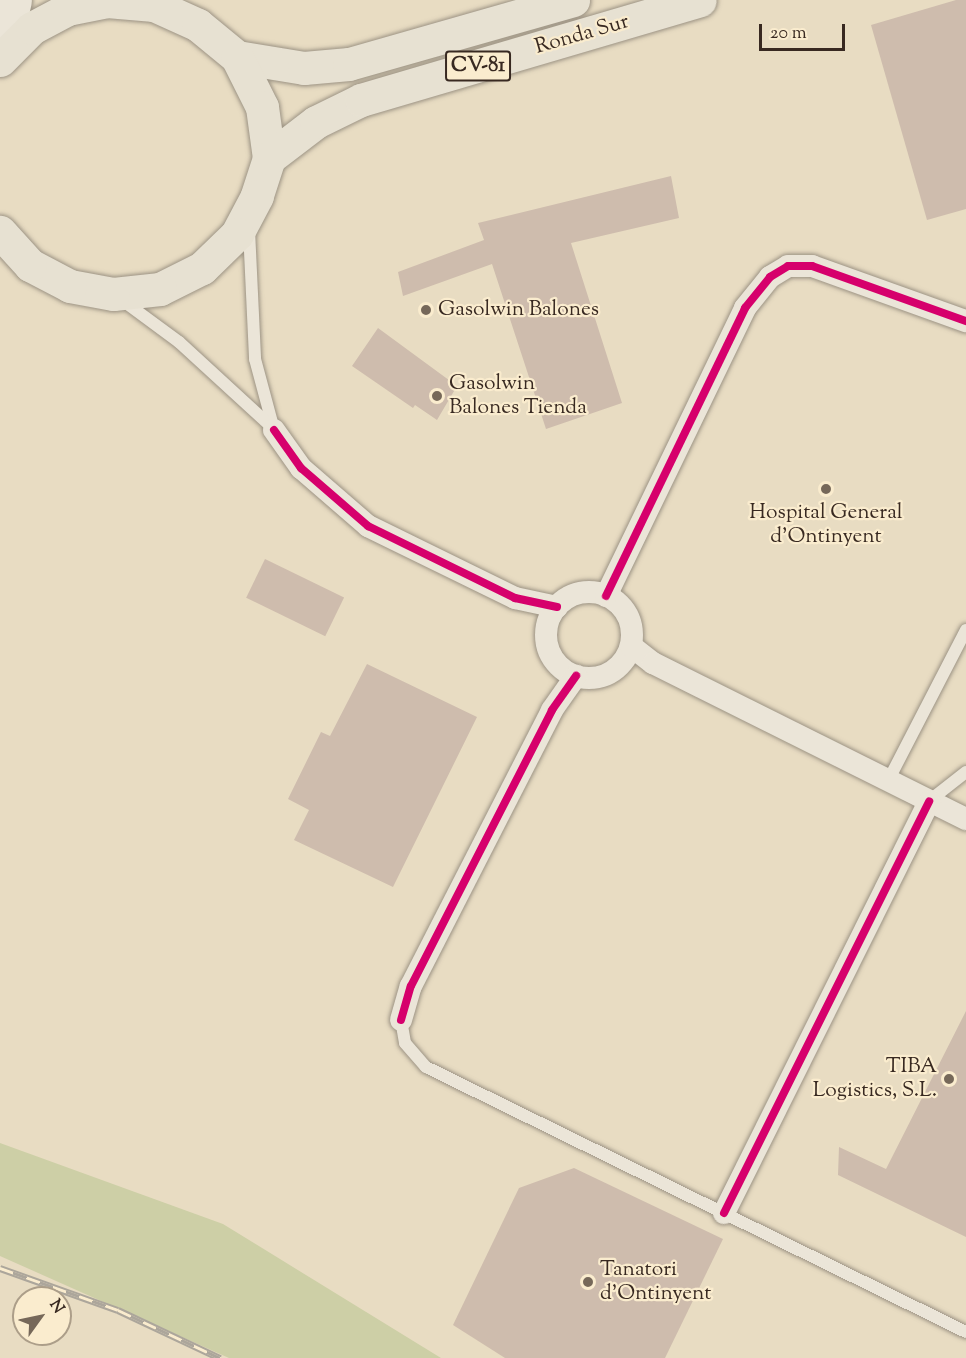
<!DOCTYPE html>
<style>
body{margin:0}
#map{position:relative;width:966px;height:1358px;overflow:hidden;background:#e8dcc2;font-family:"Sorts Mill Goudy",serif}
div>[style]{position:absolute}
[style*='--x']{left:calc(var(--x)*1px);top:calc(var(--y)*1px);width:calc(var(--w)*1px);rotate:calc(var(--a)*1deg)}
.green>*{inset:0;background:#cdcfa6}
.building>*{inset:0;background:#cebcad;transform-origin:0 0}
.roads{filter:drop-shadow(0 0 2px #9c9384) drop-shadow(0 0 2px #9c9384)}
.lane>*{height:12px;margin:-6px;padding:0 6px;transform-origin:6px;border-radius:6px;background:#ebe5d8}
.street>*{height:22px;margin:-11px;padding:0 11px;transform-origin:11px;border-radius:11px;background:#ebe5d8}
.street>.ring{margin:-11px;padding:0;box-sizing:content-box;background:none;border:22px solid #ebe5d8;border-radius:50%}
.secondary>*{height:33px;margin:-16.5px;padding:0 16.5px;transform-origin:16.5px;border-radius:16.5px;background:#ebe5d8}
.primary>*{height:33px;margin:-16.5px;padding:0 16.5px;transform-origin:16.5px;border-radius:16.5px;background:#e7e1d2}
.rail>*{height:7px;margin-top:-3.5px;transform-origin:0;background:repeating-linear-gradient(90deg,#faecce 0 14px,#aca69b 0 28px);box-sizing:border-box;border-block:2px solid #aca69b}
.cycleway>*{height:8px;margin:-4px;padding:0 4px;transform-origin:4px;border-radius:4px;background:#d6006c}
.dots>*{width:16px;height:16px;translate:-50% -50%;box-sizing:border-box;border:3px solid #faecce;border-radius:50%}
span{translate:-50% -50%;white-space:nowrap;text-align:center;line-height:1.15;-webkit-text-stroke:4.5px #faecce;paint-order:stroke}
.shield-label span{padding:2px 4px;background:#faecce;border:2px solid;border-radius:4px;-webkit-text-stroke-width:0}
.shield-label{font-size:20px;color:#382921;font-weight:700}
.street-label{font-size:21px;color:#382921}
.poi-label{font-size:21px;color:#382921}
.left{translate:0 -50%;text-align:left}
.right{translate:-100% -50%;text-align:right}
.north{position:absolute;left:12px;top:1286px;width:60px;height:60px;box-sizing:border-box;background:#faecce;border:2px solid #ac9e89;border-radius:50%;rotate:57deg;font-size:16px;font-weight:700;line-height:24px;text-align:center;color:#382921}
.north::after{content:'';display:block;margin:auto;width:21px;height:27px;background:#766859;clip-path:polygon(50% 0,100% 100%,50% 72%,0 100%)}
.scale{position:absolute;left:759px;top:24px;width:86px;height:27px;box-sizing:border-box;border:3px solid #382921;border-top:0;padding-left:8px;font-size:18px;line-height:21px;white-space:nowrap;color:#382921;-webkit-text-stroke:4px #faecce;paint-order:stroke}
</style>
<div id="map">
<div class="green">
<i style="clip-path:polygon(0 1143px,223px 1224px,441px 1358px,229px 1358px,0 1256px)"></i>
</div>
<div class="building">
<i style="clip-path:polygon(956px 0,966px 0,966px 209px,927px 220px,871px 25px)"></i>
<i style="clip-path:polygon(671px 176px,679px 218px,571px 243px,622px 403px,546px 429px,492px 264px,403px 296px,398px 272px,484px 240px,478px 223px)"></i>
<i style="clip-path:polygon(378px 328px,457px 386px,437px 420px,415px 405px,413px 408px,352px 366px)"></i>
<i style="left:265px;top:559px;width:88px;height:43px;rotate:26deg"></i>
<i style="clip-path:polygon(367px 664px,477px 717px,393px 887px,294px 840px,309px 810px,288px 799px,321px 732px,330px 736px)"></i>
<i style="clip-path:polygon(966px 1011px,966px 1237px,838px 1175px,839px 1147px,886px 1169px)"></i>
<i style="clip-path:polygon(574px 1168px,723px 1239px,665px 1358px,505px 1358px,453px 1325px,519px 1188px)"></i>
</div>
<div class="roads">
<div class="lane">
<i style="--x:249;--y:230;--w:129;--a:87.3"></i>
<i style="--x:255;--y:359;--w:73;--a:75"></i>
<i style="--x:122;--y:300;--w:71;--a:36.4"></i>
<i style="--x:179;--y:342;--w:127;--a:42.5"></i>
<i style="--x:888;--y:781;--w:170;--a:-62.7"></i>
<i style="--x:929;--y:801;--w:47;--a:-38.1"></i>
<i style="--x:401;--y:1020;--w:23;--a:80"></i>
<i style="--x:405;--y:1043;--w:32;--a:49"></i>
<i style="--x:426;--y:1067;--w:602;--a:26.14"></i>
</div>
<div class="street">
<i style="--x:274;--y:430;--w:47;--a:54.6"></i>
<i style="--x:301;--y:468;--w:89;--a:40.9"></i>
<i style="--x:368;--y:526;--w:164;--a:26.1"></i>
<i style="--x:515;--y:598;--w:43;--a:12.1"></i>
<i class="ring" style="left:546px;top:592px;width:64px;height:64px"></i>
<i style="--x:606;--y:596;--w:320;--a:-64.2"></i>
<i style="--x:745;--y:308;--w:40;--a:-51"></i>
<i style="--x:770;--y:277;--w:21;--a:-31"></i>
<i style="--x:788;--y:266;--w:24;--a:0"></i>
<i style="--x:812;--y:266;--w:164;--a:19.7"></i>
<i style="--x:631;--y:646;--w:28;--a:38"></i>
<i style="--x:653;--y:663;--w:350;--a:26.5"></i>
<i style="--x:401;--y:1020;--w:35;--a:-74"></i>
<i style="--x:411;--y:986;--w:310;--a:-62.9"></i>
<i style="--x:552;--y:710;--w:42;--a:-54.8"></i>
<i style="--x:724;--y:1213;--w:460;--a:-63.5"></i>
</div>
<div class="secondary">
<i style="--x:2;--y:56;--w:57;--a:-76.9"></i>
</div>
<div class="primary">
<i style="--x:237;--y:57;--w:68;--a:9.3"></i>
<i style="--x:304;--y:68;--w:45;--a:-5.1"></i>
<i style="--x:349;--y:64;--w:233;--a:-15.9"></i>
<i style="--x:0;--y:60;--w:45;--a:-45"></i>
<i style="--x:32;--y:28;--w:40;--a:-28"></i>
<i style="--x:67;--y:9;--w:41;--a:-11.3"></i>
<i style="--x:107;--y:1;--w:47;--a:4.9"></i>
<i style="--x:154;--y:5;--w:48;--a:24.4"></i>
<i style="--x:198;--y:25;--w:50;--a:39.4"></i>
<i style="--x:237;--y:57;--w:56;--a:63.4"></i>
<i style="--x:262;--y:107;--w:51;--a:82.2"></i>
<i style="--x:269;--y:158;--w:40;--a:108"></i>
<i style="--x:257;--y:196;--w:43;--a:117.8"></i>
<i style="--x:237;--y:234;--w:49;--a:135.8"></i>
<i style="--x:202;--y:268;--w:47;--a:153.4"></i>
<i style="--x:160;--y:289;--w:47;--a:173.9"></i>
<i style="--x:113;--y:294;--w:44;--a:-169.5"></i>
<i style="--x:70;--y:286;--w:45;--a:-152.3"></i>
<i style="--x:30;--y:265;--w:45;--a:-132.3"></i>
<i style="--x:269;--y:158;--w:59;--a:-37.5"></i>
<i style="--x:316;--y:122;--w:50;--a:-26.1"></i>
<i style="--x:361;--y:100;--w:353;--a:-16.4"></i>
</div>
</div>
<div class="rail">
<i style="--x:0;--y:1268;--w:125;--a:19.6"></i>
<i style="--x:118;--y:1310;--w:113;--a:25.2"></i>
</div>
<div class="cycleway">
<i style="--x:274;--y:430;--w:47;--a:54.6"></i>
<i style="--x:301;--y:468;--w:89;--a:40.9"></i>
<i style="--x:368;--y:526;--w:164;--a:26.1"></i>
<i style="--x:515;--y:598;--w:43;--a:12.1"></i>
<i style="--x:606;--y:596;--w:320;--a:-64.2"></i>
<i style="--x:745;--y:308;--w:40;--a:-51"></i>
<i style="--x:770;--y:277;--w:21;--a:-31"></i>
<i style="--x:788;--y:266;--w:24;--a:0"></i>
<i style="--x:812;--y:266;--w:164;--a:19.7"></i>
<i style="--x:401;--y:1020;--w:35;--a:-74"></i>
<i style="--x:411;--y:986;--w:310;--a:-62.9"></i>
<i style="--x:552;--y:710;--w:42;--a:-54.8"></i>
<i style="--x:724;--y:1213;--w:460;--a:-63.5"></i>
</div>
<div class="dots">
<i style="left:426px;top:310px;background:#766859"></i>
<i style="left:437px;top:396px;background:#766859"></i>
<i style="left:826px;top:489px;background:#766859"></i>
<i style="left:949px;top:1079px;background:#766859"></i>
<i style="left:588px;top:1282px;background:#766859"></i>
</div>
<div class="shield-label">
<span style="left:478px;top:66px">CV-81</span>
</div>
<div class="street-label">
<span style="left:582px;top:35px;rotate:-16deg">Ronda Sur</span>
</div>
<div class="poi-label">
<span class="left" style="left:438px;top:310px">Gasolwin Balones</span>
<span class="left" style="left:449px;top:396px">Gasolwin<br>Balones Tienda</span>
<span style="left:826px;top:525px">Hospital General<br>d'Ontinyent</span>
<span class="right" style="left:937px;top:1079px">TIBA<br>Logistics, S.L.</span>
<span class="left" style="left:600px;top:1282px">Tanatori<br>d'Ontinyent</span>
</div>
<div class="north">N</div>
<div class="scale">20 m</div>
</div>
